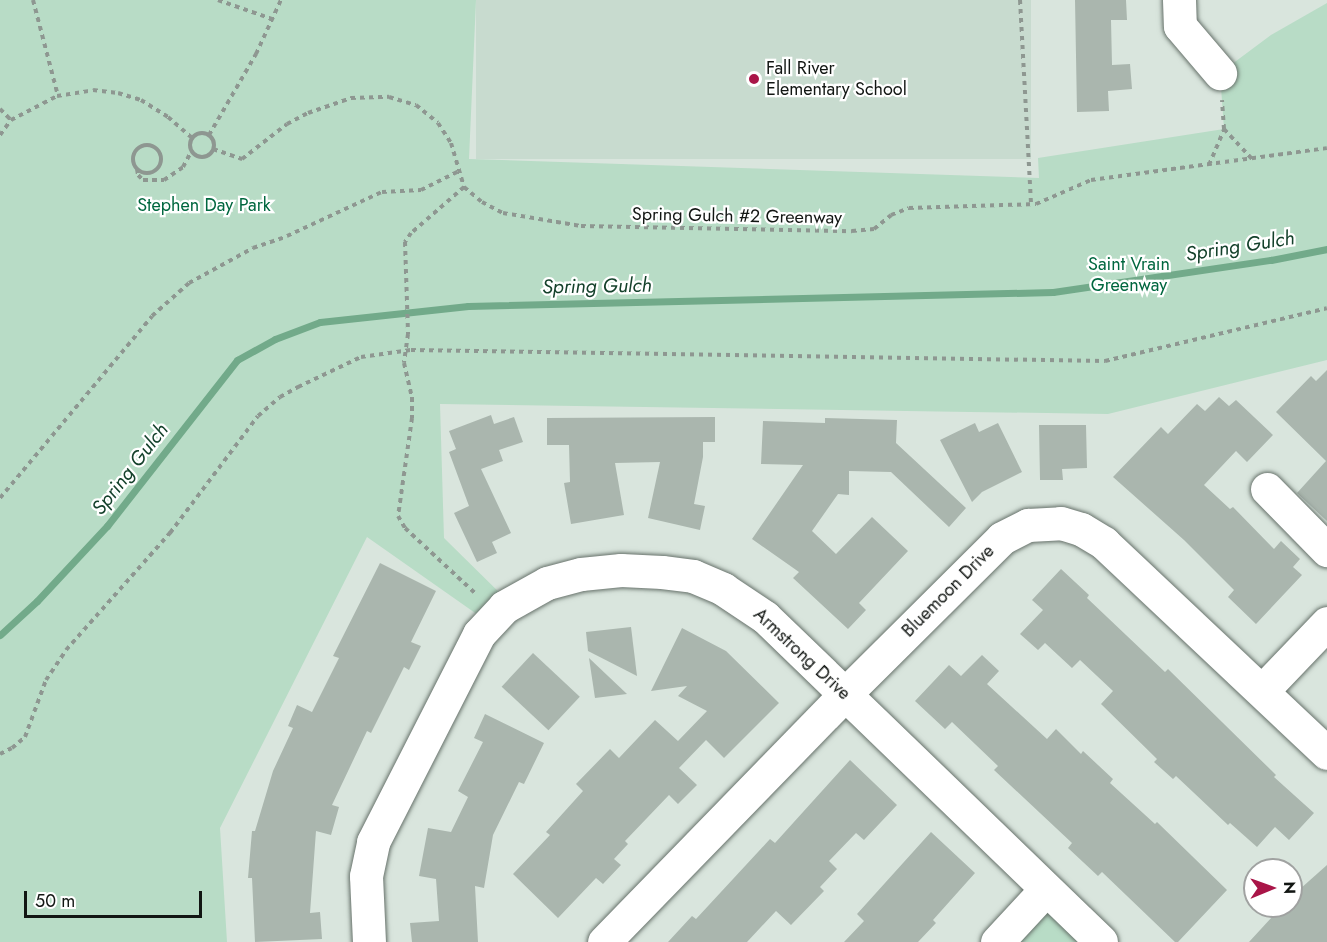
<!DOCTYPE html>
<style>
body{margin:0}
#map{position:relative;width:1327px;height:942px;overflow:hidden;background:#d9e5dd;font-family:Jost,sans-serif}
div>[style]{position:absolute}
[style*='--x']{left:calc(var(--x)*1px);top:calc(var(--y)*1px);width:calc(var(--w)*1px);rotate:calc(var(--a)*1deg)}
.built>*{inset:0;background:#c8dbcf;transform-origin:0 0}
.green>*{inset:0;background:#b8dcc6}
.stream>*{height:7px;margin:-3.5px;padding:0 3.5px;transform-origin:3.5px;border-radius:3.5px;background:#72aa8a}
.building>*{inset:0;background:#aab6ae;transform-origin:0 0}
.path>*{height:4px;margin-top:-2px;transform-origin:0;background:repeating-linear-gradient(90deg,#8e9791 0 4.5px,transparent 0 9px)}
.path>.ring{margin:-2px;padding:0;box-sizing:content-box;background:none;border:4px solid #8e9791;border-radius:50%}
.roads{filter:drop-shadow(0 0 2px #67726b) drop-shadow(0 0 2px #67726b)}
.minor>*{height:33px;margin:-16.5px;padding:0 16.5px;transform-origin:16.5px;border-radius:16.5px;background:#fff}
.dots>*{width:16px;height:16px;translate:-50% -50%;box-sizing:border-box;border:3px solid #fff;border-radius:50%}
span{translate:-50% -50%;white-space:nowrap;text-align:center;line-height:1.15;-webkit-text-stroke:4.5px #fff;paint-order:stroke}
.poi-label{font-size:18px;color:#121613}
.left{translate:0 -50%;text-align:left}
.park-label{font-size:18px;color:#00673f}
.street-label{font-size:18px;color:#121613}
.water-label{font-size:20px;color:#14412b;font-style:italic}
.north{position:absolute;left:1243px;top:858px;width:60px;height:60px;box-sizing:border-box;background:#fff;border:2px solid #a0a2a1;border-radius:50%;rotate:89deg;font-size:16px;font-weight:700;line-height:24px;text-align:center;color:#121613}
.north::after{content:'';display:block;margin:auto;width:21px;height:27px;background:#a91548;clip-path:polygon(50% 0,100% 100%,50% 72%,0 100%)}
.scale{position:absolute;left:24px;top:891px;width:178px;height:27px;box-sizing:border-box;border:3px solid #121613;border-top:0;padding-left:8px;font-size:18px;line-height:21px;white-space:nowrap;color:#121613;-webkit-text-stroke:4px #fff;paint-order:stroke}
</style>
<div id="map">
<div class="built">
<i style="left:476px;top:0;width:555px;height:159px"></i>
</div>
<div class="green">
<i style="clip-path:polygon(0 0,476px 0,469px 159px,1039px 178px,1038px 158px,1224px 129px,1220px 73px,1271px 35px,1327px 3px,1327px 360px,1108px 414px,440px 404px,444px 538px,510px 603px,488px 622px,367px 537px,220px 828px,227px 942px,0 942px)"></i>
<i style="clip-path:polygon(1046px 889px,1101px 942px,997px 942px)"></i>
</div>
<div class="stream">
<i style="--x:0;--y:635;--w:50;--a:-42.6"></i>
<i style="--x:37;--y:601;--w:103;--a:-47"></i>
<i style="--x:107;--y:526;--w:211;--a:-51.9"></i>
<i style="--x:237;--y:360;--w:43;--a:-28.9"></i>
<i style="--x:275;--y:339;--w:48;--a:-20.7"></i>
<i style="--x:320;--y:322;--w:149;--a:-6.2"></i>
<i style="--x:468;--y:306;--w:585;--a:-1.37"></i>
<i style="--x:1053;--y:292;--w:220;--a:-8.4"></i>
<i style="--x:1271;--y:260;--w:57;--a:-11.1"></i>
</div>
<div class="building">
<i style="clip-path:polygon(1075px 0,1126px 0,1127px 20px,1111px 20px,1112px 65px,1130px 64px,1132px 89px,1108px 91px,1109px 111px,1077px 112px)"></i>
<i style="clip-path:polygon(1327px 370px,1327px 521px,1297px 493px,1326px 461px,1276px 412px,1311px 376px,1316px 381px)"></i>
<i style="clip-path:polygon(1219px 397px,1229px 406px,1236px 400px,1273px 435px,1247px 462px,1236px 451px,1204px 485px,1230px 509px,1233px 507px,1274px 549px,1281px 541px,1300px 559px,1293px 567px,1302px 575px,1256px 624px,1228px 597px,1234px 590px,1184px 540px,1113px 477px,1161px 427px,1168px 434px,1197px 404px,1205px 411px)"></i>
<i style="clip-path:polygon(491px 415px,494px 424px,514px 417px,523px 442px,499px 450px,503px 461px,481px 469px,511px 533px,492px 542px,497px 553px,477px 562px,454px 513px,469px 506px,449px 452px,456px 449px,449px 431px)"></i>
<i style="clip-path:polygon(715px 417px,715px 442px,703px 442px,703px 457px,694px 504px,705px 506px,700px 530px,648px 518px,660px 462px,615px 463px,624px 515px,571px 524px,564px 483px,570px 482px,569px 445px,547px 445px,547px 418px)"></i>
<i style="clip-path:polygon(825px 418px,897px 420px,896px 443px,966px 508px,949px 527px,891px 472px,849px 471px,849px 495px,838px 494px,812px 531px,836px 554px,872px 517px,908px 551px,859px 603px,866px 610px,848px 629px,793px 578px,799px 572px,752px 539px,803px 465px,761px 464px,763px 421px,825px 423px)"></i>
<i style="clip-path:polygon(975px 423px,979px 432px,998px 423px,1022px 472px,982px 492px,972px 502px,940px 440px)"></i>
<i style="clip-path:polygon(1039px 425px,1086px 425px,1087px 468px,1062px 469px,1063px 480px,1040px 480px)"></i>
<i style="clip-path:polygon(380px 563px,436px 591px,411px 642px,421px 646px,409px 670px,404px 667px,371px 733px,367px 731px,332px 805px,339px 807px,331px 835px,316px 831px,310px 913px,320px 912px,322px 939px,255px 942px,252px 878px,248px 878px,252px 831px,255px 831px,273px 771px,293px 728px,288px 726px,297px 705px,312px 712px,339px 658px,333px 656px)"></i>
<i style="clip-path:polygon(1061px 569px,1089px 595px,1087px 598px,1165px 672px,1168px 669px,1276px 775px,1274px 777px,1314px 813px,1289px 840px,1275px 827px,1257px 847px,1230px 823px,1228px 825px,1176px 776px,1173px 779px,1154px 762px,1157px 759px,1101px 704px,1113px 691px,1080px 660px,1072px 668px,1045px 643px,1038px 650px,1020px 634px,1043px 610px,1032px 600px)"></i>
<i style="clip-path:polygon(631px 627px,637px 676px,588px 651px,586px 632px)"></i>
<i style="clip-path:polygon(682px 628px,726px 651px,779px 703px,724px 758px,706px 740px,679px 768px,697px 785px,678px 804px,669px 795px,625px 841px,628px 844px,614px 859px,621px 865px,603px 884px,596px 878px,558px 918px,513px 874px,550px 835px,546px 832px,583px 791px,576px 784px,610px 749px,619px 758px,655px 720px,678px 741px,707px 711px,678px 696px,687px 686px,651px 691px)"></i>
<i style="left:533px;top:653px;width:64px;height:46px;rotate:43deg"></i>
<i style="clip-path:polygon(982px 655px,999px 671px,987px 684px,1047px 739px,1056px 729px,1081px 754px,1083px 751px,1113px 779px,1110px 783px,1155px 824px,1157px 822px,1227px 890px,1178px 942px,1175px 942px,1102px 872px,1098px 876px,1068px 848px,1072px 843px,994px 770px,998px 766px,952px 722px,945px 729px,915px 701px,949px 665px,961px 676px)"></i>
<i style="clip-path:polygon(589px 658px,627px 694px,595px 698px)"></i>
<i style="clip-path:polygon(485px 714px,544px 743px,524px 784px,519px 782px,493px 835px,484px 888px,475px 886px,478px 942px,412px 942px,410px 923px,439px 921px,436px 879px,419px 876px,428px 828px,451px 832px,468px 797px,458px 791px,483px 742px,474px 738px)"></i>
<i style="clip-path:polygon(850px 760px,897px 805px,864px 840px,856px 833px,829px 861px,837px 869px,820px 887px,824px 891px,791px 925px,776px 911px,747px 942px,668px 942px,692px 916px,696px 919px,770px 839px,775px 843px)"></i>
<i style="clip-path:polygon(931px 832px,975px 873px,933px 920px,936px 923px,918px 942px,844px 942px,864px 921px,857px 914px)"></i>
<i style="clip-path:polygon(1327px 865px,1327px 942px,1249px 942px,1282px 906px,1291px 906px,1291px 897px)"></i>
</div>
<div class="path">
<i style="--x:33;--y:0;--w:99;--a:75.4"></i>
<i style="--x:218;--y:0;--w:57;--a:19.4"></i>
<i style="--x:1020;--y:0;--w:204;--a:86.9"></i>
<i style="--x:0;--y:109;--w:16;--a:45"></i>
<i style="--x:1224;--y:129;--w:41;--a:47"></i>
<i class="ring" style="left:190px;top:133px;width:20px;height:20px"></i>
<i style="--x:0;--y:135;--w:19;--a:-54"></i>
<i style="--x:11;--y:120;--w:52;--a:-27.6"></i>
<i style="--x:57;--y:96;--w:36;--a:-9"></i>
<i style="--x:93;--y:90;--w:25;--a:7"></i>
<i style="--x:118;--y:93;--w:24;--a:17"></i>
<i style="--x:141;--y:100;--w:32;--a:32"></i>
<i style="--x:168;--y:117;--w:32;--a:41"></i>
<i style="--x:209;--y:135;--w:94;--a:-59.9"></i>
<i style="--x:256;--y:54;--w:60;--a:-65.2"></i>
<i class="ring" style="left:133px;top:145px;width:24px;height:24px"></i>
<i style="--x:213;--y:149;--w:31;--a:19"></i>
<i style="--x:242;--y:159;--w:57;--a:-37.9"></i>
<i style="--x:287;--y:124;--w:24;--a:-28"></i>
<i style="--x:308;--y:113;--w:46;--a:-19.2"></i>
<i style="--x:351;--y:98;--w:38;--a:-2"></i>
<i style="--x:389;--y:97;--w:28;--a:17"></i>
<i style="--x:416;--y:105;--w:28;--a:39"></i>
<i style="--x:438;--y:123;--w:24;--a:57"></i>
<i style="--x:451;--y:143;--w:46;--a:73.5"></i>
<i style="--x:464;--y:187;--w:23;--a:40"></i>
<i style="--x:482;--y:202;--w:24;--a:28"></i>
<i style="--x:503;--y:213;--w:79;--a:9.5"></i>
<i style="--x:581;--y:226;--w:271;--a:1.1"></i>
<i style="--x:852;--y:231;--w:22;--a:-5"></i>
<i style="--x:874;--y:229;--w:22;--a:-39"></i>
<i style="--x:891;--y:215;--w:19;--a:-21"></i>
<i style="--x:909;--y:208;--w:127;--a:-1.8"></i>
<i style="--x:1036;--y:204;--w:60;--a:-23.6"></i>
<i style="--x:1091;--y:180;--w:238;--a:-7.7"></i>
<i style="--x:1209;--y:165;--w:39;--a:-67"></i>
<i style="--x:1224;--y:129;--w:29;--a:-94"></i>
<i style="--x:137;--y:169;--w:6;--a:81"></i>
<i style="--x:138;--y:175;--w:7;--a:45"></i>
<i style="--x:143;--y:180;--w:21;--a:0"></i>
<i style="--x:164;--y:180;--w:23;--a:-34"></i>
<i style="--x:183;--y:167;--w:17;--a:-62"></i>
<i style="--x:464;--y:187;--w:70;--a:139"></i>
<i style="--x:411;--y:233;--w:11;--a:124"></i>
<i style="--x:405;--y:242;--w:92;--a:88.1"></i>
<i style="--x:408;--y:334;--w:29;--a:98"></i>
<i style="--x:404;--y:363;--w:35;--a:77"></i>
<i style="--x:412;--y:397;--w:21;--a:90"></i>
<i style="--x:412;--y:418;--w:99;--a:98.1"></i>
<i style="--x:398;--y:516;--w:14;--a:60"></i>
<i style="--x:405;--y:528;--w:98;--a:42.9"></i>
<i style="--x:0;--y:498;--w:237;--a:-50.1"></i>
<i style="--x:152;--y:316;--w:50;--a:-41.7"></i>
<i style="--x:189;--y:283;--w:73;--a:-28.7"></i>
<i style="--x:253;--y:248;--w:36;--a:-19"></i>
<i style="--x:287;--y:236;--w:105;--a:-24.9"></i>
<i style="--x:382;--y:192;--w:39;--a:-3"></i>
<i style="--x:421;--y:190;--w:42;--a:-26.6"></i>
<i style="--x:0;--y:754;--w:13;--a:-27"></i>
<i style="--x:12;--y:748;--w:17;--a:-40"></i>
<i style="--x:25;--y:737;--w:61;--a:-69.8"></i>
<i style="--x:46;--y:680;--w:36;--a:-56"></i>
<i style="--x:66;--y:650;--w:157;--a:-48.4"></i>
<i style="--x:170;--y:533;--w:146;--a:-53.1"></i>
<i style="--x:258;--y:416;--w:29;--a:-41"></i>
<i style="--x:280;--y:397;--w:21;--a:-29"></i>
<i style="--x:298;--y:387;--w:70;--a:-25.5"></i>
<i style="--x:361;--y:357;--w:50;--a:-8"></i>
<i style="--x:411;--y:350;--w:694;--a:0.91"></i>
<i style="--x:1105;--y:361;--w:228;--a:-13.4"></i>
</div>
<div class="roads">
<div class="minor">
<i style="--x:1179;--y:0;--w:26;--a:88"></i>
<i style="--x:1180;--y:26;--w:62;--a:49.6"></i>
<i style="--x:1267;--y:489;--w:86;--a:45.5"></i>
<i style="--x:1262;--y:691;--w:94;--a:-46.3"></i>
<i style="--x:369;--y:942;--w:66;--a:-92.6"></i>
<i style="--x:366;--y:876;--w:35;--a:-78"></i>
<i style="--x:373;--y:842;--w:233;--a:-63"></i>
<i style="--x:479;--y:634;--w:37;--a:-47"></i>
<i style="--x:504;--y:607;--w:49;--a:-29.2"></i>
<i style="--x:547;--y:583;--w:35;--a:-15"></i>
<i style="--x:581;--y:574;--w:40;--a:-5.7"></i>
<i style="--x:621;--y:570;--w:41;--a:2.8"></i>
<i style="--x:662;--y:572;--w:31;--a:7"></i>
<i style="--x:693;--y:576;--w:33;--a:23"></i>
<i style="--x:723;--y:589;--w:50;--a:33.7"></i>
<i style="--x:765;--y:617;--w:467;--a:44"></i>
<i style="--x:604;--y:942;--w:346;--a:-45.8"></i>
<i style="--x:845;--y:694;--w:221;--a:-44.8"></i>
<i style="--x:1002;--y:538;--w:29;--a:-27"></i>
<i style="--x:1028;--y:525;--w:33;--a:-3"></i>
<i style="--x:1061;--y:523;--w:21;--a:17"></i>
<i style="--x:1081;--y:529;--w:27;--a:31"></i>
<i style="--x:1104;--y:543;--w:306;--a:43.3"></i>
<i style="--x:997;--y:942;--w:72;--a:-47.2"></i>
</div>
</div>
<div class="dots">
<i style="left:754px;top:79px;background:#a91548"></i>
</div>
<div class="poi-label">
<span class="left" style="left:766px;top:79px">Fall River<br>Elementary School</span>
</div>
<div class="park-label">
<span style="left:204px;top:205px">Stephen Day Park</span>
<span style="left:1129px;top:275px">Saint Vrain<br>Greenway</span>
</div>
<div class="street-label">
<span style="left:737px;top:216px;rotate:1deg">Spring Gulch #2 Greenway</span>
<span style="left:948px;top:591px;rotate:-45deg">Bluemoon Drive</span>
<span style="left:802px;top:654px;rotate:43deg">Armstrong Drive</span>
</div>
<div class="water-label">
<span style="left:1240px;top:246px;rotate:-9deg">Spring Gulch</span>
<span style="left:597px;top:286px;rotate:-1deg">Spring Gulch</span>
<span style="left:130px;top:469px;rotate:-52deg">Spring Gulch</span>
</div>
<div class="north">N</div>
<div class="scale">50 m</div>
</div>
